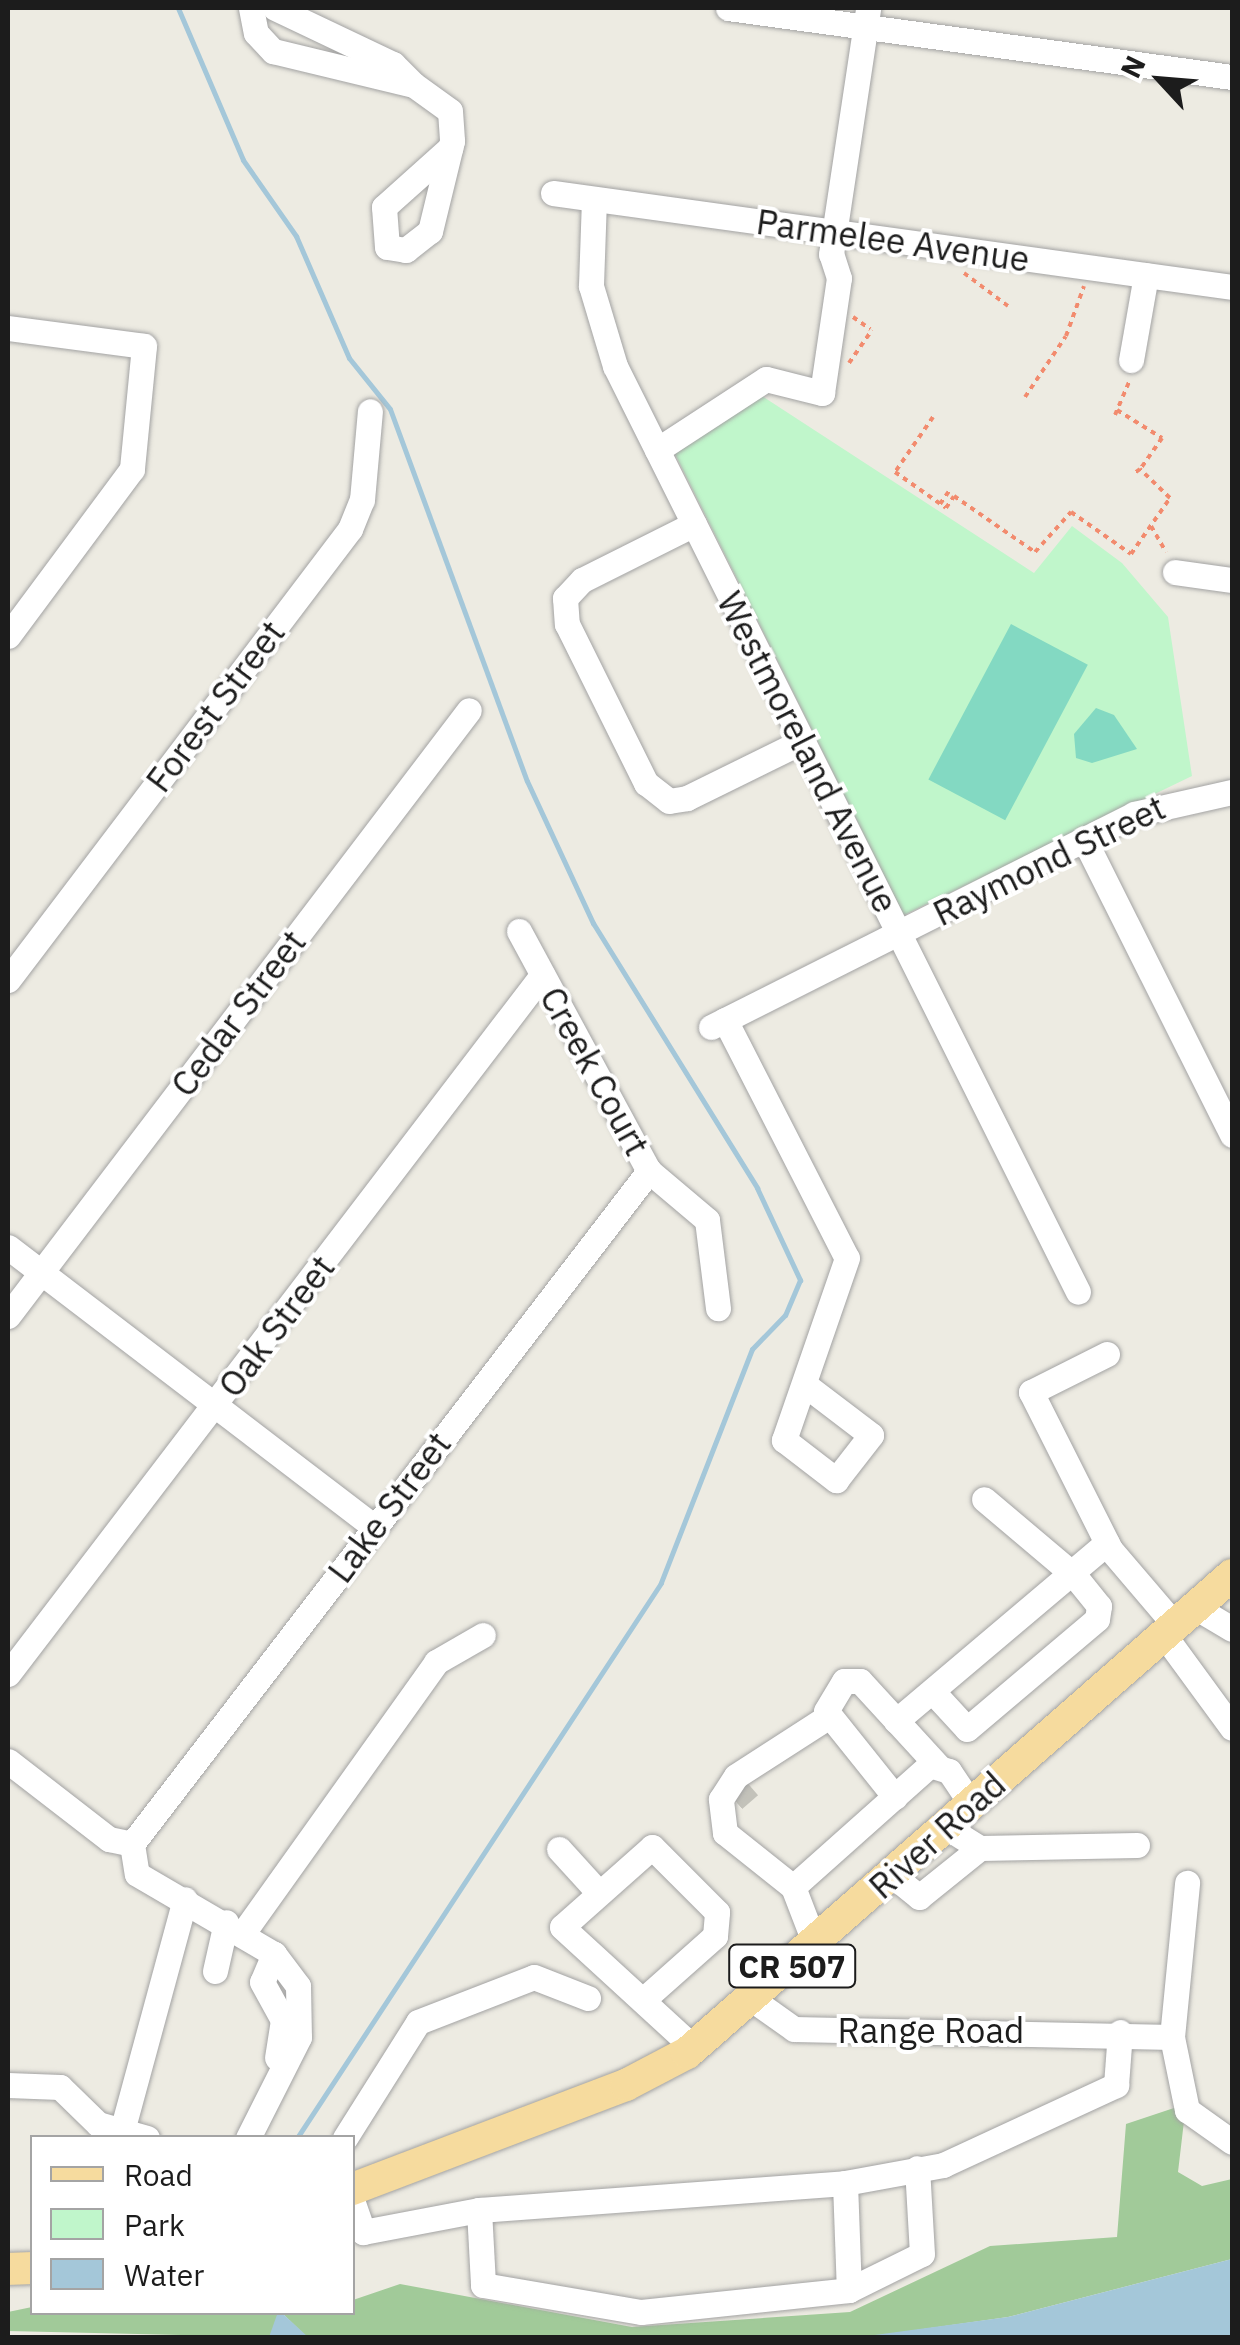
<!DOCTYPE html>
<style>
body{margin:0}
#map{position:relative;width:1240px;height:2345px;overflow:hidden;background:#edebe2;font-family:"IBM Plex Sans",sans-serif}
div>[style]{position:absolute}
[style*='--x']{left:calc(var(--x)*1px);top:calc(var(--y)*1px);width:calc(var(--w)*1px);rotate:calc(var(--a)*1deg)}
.forest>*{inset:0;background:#a1ca99}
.park>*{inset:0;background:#c0f6cb}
.pitch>*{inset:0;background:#83d9c2;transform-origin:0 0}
.water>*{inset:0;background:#a4c7d9}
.stream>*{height:5px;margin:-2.5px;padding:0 2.5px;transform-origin:2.5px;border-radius:2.5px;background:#a4c7d9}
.minor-tunnel>*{height:25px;margin-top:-12.5px;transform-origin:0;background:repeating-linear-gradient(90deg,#c3c2ba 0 25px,transparent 0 37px)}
.path>*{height:4px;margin-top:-2px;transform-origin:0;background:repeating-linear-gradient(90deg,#f28b6e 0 5px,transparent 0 10px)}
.roads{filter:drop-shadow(0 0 2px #a3a3a3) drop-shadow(0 0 2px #a3a3a3)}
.minor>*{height:25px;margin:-12.5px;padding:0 12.5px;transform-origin:12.5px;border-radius:12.5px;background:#fff}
.major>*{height:32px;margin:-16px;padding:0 16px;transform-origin:16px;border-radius:16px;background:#f6db9e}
span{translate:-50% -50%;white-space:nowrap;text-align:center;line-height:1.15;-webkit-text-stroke:8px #fff;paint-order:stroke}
.shield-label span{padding:2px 8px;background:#fff;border:2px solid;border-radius:8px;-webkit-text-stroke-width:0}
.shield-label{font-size:32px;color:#1c1c1c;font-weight:700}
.street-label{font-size:35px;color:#1c1c1c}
.frame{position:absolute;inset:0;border:10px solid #1c1c1c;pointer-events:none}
.legend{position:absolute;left:30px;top:2135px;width:325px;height:180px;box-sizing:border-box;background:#fff;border:2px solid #a4a4a4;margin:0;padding:12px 18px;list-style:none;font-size:30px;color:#1c1c1c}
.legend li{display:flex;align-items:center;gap:20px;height:50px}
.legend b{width:50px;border:2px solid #a4a4a4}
.north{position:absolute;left:1110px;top:30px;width:100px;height:100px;-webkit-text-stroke:8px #fff;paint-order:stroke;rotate:296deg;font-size:28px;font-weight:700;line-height:40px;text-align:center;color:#1c1c1c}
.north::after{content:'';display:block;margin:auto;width:35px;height:45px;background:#1c1c1c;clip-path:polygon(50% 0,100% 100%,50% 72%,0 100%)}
</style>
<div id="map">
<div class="forest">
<i style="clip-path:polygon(1186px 2104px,1178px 2172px,1202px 2186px,1232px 2179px,1232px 2259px,1008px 2317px,860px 2338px,308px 2338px,282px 2313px,352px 2312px,353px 2300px,400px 2284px,632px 2327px,850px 2312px,990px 2246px,1117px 2237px,1126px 2124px)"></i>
<i style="clip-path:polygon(32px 2307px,278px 2313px,278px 2324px,269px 2337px,8px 2331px,8px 2312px)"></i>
</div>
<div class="park">
<i style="clip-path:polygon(762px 396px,1034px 573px,1072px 526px,1122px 563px,1168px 617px,1192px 776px,904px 915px,675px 454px)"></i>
</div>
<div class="pitch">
<i style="left:1011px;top:624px;width:87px;height:176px;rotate:28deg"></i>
<i style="clip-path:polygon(1096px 708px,1114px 715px,1137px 749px,1092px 763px,1076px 758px,1074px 734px)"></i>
</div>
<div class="water">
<i style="clip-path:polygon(1232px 2259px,1232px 2337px,860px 2337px,1008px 2317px)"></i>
<i style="clip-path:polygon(278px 2312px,282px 2313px,308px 2337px,269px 2337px)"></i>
</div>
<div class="stream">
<i style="--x:178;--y:8;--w:165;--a:66.8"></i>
<i style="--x:243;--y:160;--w:93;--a:55.1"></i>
<i style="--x:296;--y:236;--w:133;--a:66.5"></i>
<i style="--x:349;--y:358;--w:65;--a:51.2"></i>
<i style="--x:390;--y:409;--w:396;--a:69.8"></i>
<i style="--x:527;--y:781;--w:157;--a:65.1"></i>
<i style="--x:593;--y:923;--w:312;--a:58.2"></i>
<i style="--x:757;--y:1188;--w:102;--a:64.9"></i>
<i style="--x:800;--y:1280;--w:38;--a:113"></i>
<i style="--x:785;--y:1315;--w:47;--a:134.1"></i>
<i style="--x:752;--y:1349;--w:251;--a:111.3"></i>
<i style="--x:661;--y:1583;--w:664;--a:123.26"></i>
</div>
<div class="minor-tunnel">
<i style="--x:734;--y:1799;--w:21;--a:-41"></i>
</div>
<div class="path">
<i style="--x:964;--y:273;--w:55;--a:36.9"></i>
<i style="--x:853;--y:317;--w:21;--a:35"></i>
<i style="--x:849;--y:363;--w:40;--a:-55.1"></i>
<i style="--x:1025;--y:397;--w:73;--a:-56.1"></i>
<i style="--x:1066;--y:336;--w:53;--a:-70.2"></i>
<i style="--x:1117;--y:410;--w:53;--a:31.9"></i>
<i style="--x:1162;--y:438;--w:38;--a:125"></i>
<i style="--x:1115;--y:415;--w:38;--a:-67"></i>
<i style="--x:933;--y:417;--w:67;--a:124.6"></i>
<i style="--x:895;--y:472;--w:62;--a:35.2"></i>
<i style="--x:946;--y:508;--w:14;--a:-56"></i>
<i style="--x:954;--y:496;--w:98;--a:34.7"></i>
<i style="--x:1035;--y:552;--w:54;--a:-48"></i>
<i style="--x:1071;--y:512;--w:73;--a:35"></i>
<i style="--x:1131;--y:554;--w:68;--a:-55.1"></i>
<i style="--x:1170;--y:498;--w:42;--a:-136"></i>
<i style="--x:1140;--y:469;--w:9;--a:144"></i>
<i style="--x:940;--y:504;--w:19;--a:-55"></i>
<i style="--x:1151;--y:526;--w:30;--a:60"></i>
</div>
<div class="roads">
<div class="minor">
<i style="--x:251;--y:8;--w:25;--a:79"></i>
<i style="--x:256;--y:33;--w:25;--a:47"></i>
<i style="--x:273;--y:51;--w:145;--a:13.6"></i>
<i style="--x:414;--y:85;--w:44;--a:35.8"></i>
<i style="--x:450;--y:111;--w:30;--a:86"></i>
<i style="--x:452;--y:141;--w:93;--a:103.7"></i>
<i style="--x:430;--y:231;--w:31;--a:142"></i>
<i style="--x:406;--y:250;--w:19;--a:-171"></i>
<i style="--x:387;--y:247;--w:40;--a:-94.3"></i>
<i style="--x:384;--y:207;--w:89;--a:-41.8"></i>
<i style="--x:275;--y:8;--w:131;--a:25.4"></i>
<i style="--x:393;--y:64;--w:28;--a:45"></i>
<i style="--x:728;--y:8;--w:509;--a:7.8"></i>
<i style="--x:553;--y:193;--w:685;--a:7.88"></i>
<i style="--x:594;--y:199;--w:87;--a:92"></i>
<i style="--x:591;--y:286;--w:84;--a:73.3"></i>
<i style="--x:615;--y:366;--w:1035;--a:63.43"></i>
<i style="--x:8;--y:328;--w:137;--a:7.5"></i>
<i style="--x:144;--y:346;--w:124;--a:95.6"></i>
<i style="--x:132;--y:469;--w:208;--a:126.6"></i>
<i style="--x:1131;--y:360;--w:86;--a:-80"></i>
<i style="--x:657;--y:450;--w:130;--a:-33.1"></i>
<i style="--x:766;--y:379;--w:58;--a:14"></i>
<i style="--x:822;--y:393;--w:116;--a:-81.6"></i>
<i style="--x:839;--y:278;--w:25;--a:-108"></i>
<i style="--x:831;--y:254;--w:249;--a:-81.4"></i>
<i style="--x:694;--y:524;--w:125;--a:153.4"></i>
<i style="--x:582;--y:580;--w:25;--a:133"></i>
<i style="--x:565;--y:598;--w:26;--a:86"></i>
<i style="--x:567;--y:624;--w:178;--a:63.6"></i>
<i style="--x:646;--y:783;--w:29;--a:38"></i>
<i style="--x:669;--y:801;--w:18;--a:-9"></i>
<i style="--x:687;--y:798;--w:129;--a:-26.2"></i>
<i style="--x:1175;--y:572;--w:58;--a:8"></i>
<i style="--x:1084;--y:839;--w:331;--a:63.4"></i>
<i style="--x:519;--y:931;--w:273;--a:61.6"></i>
<i style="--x:649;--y:1171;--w:76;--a:40.2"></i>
<i style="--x:707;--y:1220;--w:89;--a:82.9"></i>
<i style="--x:8;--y:980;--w:566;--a:-52.83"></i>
<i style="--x:350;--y:529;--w:31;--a:-68"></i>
<i style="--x:362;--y:500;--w:89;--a:-84.9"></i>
<i style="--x:725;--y:1020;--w:267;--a:62.9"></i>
<i style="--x:847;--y:1258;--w:193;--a:109.1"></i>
<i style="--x:784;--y:1440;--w:66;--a:37.6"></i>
<i style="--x:836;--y:1480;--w:57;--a:-52.1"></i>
<i style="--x:871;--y:1435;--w:84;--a:-142.7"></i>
<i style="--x:711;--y:1027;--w:474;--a:-26.7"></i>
<i style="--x:1134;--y:814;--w:100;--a:-12.7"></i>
<i style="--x:8;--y:1247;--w:459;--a:37.4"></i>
<i style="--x:8;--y:1316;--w:761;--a:-52.74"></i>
<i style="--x:1107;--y:1354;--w:85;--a:153.4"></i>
<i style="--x:1031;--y:1392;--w:176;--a:63.3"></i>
<i style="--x:1110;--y:1549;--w:100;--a:49.5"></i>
<i style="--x:1195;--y:1607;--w:43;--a:30.7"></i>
<i style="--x:1164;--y:1635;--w:115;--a:53.8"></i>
<i style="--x:8;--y:1674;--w:880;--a:-52.62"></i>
<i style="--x:933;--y:1692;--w:50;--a:47.4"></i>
<i style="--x:967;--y:1729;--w:170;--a:-40.2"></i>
<i style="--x:1097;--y:1619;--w:13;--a:-81"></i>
<i style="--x:1099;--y:1606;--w:38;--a:-129"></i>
<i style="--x:1075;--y:1576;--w:119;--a:-139.8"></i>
<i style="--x:896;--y:1721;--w:276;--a:-40.2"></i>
<i style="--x:8;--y:1761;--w:128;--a:37.7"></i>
<i style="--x:109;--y:1839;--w:24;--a:12"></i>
<i style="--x:895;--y:1797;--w:110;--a:-128.7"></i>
<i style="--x:826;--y:1711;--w:35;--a:-59"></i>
<i style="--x:844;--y:1681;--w:16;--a:0"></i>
<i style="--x:860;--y:1681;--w:114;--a:47.5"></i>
<i style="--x:946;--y:1827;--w:40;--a:32"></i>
<i style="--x:980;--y:1848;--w:157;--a:-1.1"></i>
<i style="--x:132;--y:1844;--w:849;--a:-52.47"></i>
<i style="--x:132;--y:1844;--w:30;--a:81"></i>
<i style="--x:137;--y:1874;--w:159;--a:30.3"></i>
<i style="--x:274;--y:1954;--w:40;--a:53"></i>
<i style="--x:298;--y:1986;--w:51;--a:88.9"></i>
<i style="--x:299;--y:2037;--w:113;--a:116.8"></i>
<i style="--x:559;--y:1849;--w:59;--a:47.7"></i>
<i style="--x:892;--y:1875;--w:35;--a:39"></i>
<i style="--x:919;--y:1897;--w:78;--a:-38.8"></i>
<i style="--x:793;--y:1887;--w:87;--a:-141.5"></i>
<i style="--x:725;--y:1833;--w:34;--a:-97"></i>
<i style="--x:721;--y:1799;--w:27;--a:-57"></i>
<i style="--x:736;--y:1776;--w:111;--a:-32.8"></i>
<i style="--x:243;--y:1933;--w:333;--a:-54.5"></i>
<i style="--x:436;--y:1662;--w:54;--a:-29.9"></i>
<i style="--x:815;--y:1944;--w:61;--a:-111.1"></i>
<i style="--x:793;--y:1887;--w:183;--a:-41.7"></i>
<i style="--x:930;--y:1765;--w:20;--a:18"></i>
<i style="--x:949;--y:1771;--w:40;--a:56"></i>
<i style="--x:274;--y:1954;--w:30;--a:113"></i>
<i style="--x:262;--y:1982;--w:43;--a:61.1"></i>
<i style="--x:283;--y:2020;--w:38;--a:99"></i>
<i style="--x:215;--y:1971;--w:50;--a:-77.3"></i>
<i style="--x:644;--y:1999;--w:95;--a:-41.6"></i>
<i style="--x:715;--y:1936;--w:24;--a:-85"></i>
<i style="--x:717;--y:1912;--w:92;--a:-135"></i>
<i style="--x:652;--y:1847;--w:120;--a:138.4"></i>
<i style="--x:562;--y:1927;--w:179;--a:42.5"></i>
<i style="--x:753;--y:2000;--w:50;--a:35.3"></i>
<i style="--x:794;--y:2029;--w:378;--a:1.2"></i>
<i style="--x:1172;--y:2037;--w:155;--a:-84.4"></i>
<i style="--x:1172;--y:2037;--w:75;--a:78.4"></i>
<i style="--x:1187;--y:2110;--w:55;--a:35.4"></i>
<i style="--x:8;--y:2085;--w:52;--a:2.2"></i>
<i style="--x:60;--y:2087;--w:53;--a:44.2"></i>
<i style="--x:98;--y:2124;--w:51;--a:15.9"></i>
<i style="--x:122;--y:2131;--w:240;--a:-74.8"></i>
<i style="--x:345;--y:2138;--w:137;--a:-57.8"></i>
<i style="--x:418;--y:2022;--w:124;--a:-21.2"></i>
<i style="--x:534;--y:1977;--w:58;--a:21.3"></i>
<i style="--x:845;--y:2183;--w:107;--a:87.9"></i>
<i style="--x:352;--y:2200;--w:34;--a:71"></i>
<i style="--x:363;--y:2232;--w:118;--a:-10.7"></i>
<i style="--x:479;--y:2210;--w:367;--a:-4.2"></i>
<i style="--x:845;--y:2183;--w:100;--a:-10.4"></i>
<i style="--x:943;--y:2165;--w:191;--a:-24.8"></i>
<i style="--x:1116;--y:2085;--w:53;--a:-85.7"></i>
<i style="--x:479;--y:2210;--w:75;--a:86.9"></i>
<i style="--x:483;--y:2285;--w:160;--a:9.7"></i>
<i style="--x:641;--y:2312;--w:209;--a:-6"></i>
<i style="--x:849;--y:2290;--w:81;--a:-26.3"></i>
<i style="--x:922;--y:2254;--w:86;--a:-93.3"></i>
</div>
<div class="major">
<i style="--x:352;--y:2189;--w:293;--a:-20.8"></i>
<i style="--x:626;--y:2085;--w:69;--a:-27.7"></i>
<i style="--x:687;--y:2053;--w:725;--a:-41.25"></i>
<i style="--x:8;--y:2269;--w:24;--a:-2"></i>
</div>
</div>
<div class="shield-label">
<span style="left:792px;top:1966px">CR 507</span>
</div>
<div class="street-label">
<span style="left:893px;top:240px;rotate:8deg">Parmelee Avenue</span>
<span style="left:215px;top:706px;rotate:-53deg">Forest Street</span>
<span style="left:808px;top:752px;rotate:63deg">Westmoreland Avenue</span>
<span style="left:1049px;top:860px;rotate:-26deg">Raymond Street</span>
<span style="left:238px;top:1013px;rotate:-53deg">Cedar Street</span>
<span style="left:595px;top:1071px;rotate:61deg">Creek Court</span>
<span style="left:276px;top:1326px;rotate:-53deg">Oak Street</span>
<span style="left:389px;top:1507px;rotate:-53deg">Lake Street</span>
<span style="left:937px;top:1835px;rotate:-42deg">River Road</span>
<span style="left:931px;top:2030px">Range Road</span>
</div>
<div class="frame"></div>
<ul class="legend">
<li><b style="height:12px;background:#f6db9e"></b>Road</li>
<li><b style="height:28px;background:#c0f6cb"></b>Park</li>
<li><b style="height:28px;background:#a4c7d9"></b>Water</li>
</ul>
<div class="north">N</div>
</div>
